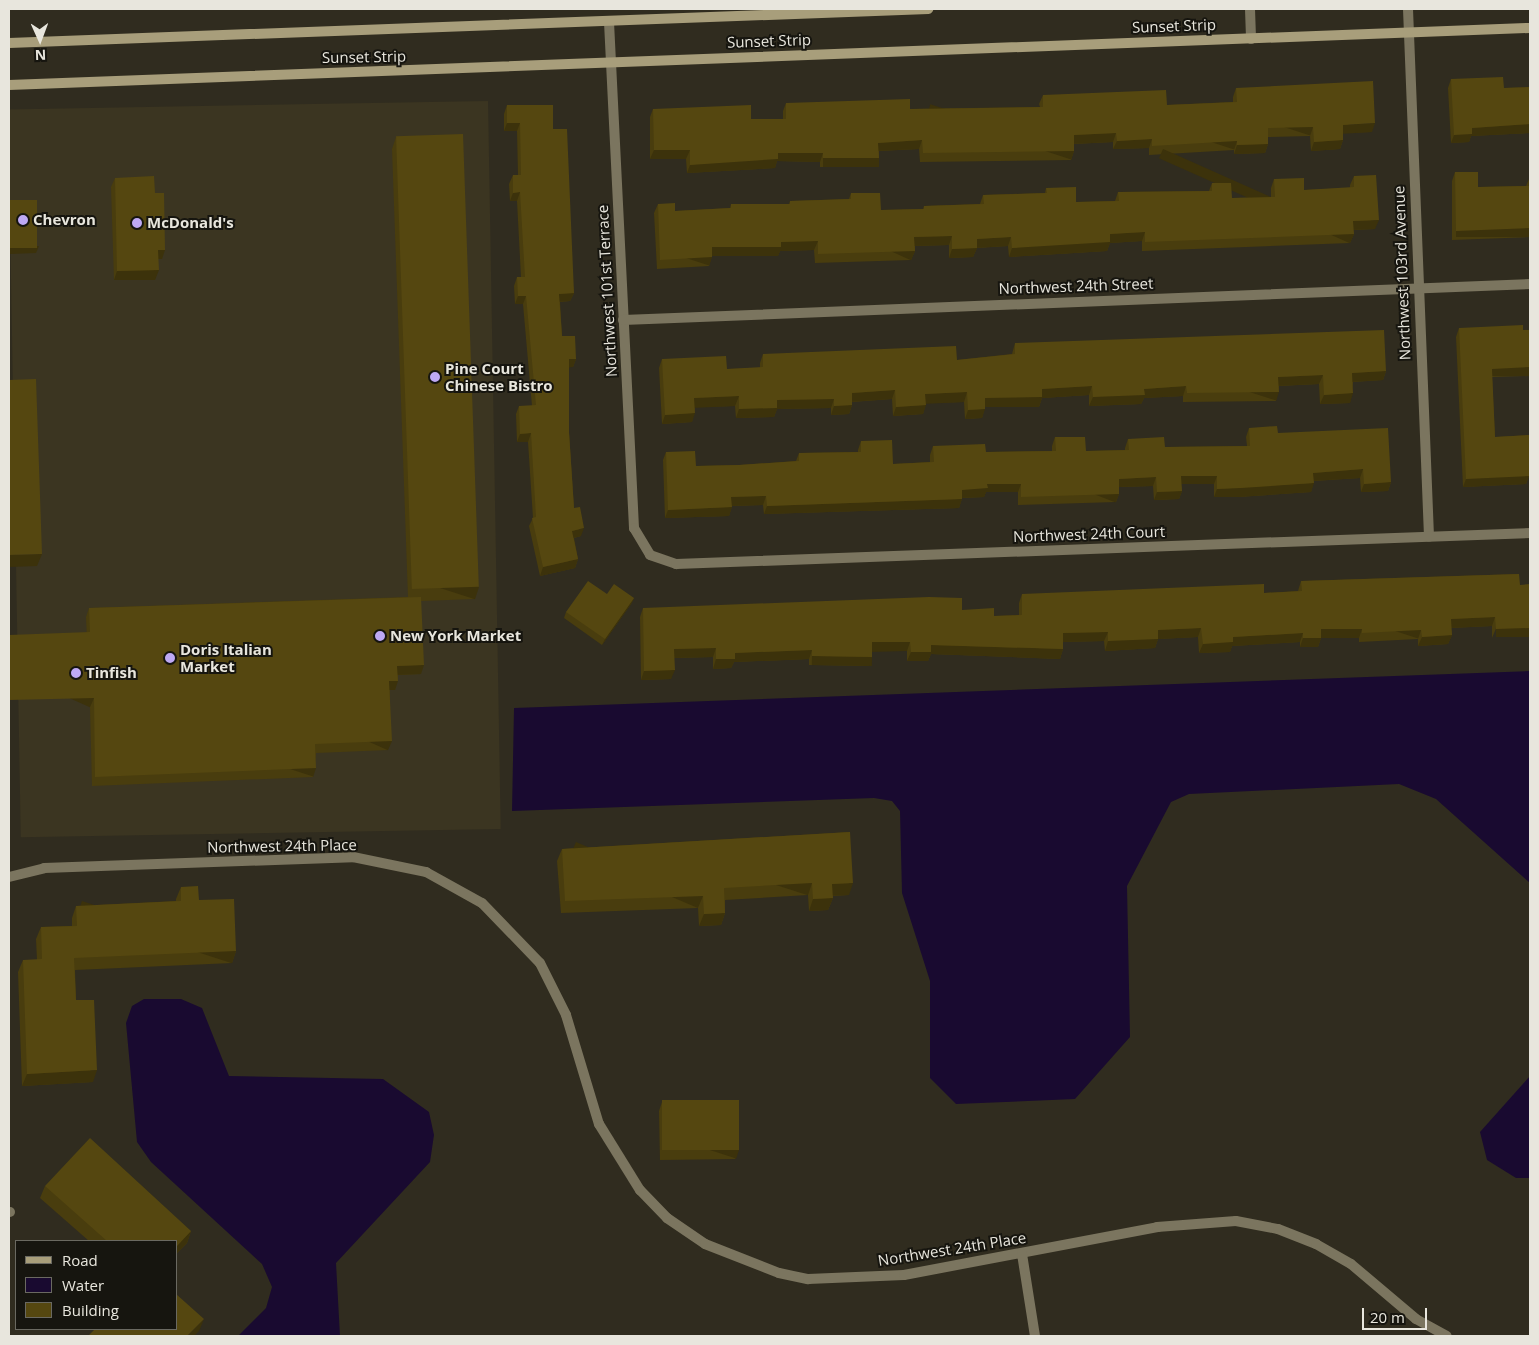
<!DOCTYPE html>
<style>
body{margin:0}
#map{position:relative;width:1539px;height:1345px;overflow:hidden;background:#302c1f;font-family:"Open Sans",sans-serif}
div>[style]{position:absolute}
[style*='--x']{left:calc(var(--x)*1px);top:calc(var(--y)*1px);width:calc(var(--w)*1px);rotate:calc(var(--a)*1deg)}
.built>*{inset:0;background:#3b3521;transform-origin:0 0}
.water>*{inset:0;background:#190a30}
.street>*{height:10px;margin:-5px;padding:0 5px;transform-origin:5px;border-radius:5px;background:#7b755f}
.secondary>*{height:10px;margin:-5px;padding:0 5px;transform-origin:5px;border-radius:5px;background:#a89e7b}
.wall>*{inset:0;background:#493d0e}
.shaded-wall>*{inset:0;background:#3c320b;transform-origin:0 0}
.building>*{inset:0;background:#554710;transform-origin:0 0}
.dots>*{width:14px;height:14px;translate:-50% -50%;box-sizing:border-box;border:2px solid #16150f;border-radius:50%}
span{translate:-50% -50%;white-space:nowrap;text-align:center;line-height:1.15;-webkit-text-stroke:4px #16150f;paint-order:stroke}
.street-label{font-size:15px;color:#e8e6dd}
.poi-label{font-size:15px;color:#e8e6dd;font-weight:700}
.left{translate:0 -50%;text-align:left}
.frame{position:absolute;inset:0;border:10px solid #e8e6dd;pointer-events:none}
.legend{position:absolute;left:15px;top:1240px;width:162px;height:90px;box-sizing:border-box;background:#16150f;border:1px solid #6a6961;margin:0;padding:6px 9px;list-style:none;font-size:15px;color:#e8e6dd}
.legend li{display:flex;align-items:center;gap:10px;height:25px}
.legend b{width:25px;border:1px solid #6a6961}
.north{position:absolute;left:15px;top:15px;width:50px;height:50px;-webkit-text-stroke:4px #16150f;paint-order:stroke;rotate:178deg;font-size:14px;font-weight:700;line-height:20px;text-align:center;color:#e8e6dd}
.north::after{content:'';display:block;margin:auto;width:18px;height:22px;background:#e8e6dd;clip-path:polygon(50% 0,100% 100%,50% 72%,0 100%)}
.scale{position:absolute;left:1362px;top:1308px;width:65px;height:22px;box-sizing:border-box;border:2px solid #e8e6dd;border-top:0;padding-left:6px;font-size:15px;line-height:18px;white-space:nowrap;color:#e8e6dd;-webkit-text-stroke:4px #16150f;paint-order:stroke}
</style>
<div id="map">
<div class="built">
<i style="left:488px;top:101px;width:728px;height:480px;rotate:89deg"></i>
</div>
<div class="water">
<i style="clip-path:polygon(1530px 671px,1530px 883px,1436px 799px,1399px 784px,1189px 794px,1171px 802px,1127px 886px,1130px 1037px,1075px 1099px,956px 1104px,930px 1078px,930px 981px,902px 893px,900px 811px,892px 801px,874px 798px,512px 811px,514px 708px)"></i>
<i style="clip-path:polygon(144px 999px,181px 999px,202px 1008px,229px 1076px,383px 1079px,429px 1112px,434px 1135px,430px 1162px,336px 1263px,340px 1336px,238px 1336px,266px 1308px,272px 1287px,262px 1264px,151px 1162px,137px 1142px,126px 1023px,132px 1006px)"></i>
<i style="clip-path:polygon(1530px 1076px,1530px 1178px,1516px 1178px,1487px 1160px,1480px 1132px)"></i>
</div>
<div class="street">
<i style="--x:1250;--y:9;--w:30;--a:88"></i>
<i style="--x:1408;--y:9;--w:528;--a:87.72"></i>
<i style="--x:609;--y:22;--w:507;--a:87.17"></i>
<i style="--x:634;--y:528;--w:31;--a:59"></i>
<i style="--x:650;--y:555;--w:28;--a:19"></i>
<i style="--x:676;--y:564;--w:855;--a:-2.08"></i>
<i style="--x:623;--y:320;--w:908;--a:-2.27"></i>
<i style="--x:9;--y:877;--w:36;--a:-14"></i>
<i style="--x:44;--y:868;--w:309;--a:-2"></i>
<i style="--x:353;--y:857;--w:75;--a:11.6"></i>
<i style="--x:426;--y:872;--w:64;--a:29"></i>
<i style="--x:482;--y:903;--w:83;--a:46"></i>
<i style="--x:540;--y:963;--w:58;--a:63.4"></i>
<i style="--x:566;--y:1015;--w:114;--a:73.2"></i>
<i style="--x:599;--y:1124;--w:78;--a:58.2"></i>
<i style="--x:640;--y:1190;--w:39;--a:46"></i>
<i style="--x:667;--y:1218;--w:46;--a:34.4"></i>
<i style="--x:705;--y:1244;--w:79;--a:21.4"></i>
<i style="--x:779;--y:1273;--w:30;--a:12"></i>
<i style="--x:808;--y:1279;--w:96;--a:-2.4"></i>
<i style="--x:904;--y:1275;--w:258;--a:-10.7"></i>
<i style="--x:1157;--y:1227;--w:79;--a:-4.3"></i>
<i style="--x:1236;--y:1221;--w:43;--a:10.8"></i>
<i style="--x:1278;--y:1229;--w:41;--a:21.5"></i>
<i style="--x:1316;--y:1244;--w:40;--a:29.7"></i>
<i style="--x:1351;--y:1264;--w:85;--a:40.2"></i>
<i style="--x:1416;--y:1319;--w:35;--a:29"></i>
<i style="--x:9;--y:1212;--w:1;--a:0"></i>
<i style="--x:1022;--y:1254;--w:83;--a:81"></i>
</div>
<div class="secondary">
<i style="--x:9;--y:43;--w:920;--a:-2.12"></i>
<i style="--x:9;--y:85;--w:1522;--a:-2.15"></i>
</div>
<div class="wall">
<i style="clip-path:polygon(1451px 79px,1504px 88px,1530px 87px,1530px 133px,1471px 136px,1469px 142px,1451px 143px,1448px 88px)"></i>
<i style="clip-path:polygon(1236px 88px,1372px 132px,1343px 133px,1343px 140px,1340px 149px,1311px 151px,1310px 136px,1268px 137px,1268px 144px,1265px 153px,1234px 154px,1234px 150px,1149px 155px,1149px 148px,1113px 149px,1113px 142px,1074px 144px,1074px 151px,1071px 160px,920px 162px,919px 149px,879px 151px,879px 158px,876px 167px,820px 167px,820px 162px,777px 161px,775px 168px,687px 173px,686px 159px,650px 159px,650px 117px,653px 109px,751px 119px,783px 119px,783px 111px,786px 103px,910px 109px,1040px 107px,1039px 104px,1043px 95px,1167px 105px,1233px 102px,1233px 97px)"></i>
<i style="clip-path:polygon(507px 105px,553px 129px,574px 293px,570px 301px,560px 302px,562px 336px,576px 359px,573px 367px,569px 367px,569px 432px,574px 508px,581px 536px,574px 538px,578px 559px,575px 568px,540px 576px,529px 526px,533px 518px,528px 442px,517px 442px,516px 414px,519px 406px,532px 406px,523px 304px,515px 304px,514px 286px,517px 277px,521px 277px,517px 201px,510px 201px,509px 184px,513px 175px,518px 175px,517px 131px,504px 131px,504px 114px)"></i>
<i style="clip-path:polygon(396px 137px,475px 599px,421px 601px,421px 674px,398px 675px,395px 690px,390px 690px,388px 750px,316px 753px,313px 777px,92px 786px,90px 707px,86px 617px,89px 608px,408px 597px,392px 149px)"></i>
<i style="clip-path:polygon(1455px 172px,1478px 187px,1526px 186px,1529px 179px,1530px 179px,1530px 237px,1452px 240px,1452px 181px)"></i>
<i style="clip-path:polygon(1354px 176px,1375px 229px,1353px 230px,1354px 234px,1350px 243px,1142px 251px,1142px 241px,1110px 243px,1107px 251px,1009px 257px,1008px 246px,977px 248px,973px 257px,949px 258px,949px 245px,915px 246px,915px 251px,911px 260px,815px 263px,814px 250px,780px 251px,778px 256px,712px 256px,709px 266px,657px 269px,654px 213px,658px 204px,675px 211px,730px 208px,731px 204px,789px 204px,790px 201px,849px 199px,851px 193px,881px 210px,923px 209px,924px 206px,980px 204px,983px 195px,1045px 193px,1046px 188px,1076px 202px,1115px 201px,1118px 192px,1209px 191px,1212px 183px,1232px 198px,1271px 197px,1271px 188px,1274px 179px,1304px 190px,1350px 188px,1350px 185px)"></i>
<i style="clip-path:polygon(115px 178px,155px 193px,162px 259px,158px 259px,155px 280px,114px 280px,111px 187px)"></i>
<i style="clip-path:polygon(1459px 328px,1530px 330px,1530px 376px,1492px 377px,1495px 437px,1530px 435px,1530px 476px,1529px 476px,1526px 484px,1463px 487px,1456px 337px)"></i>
<i style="clip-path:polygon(1015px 343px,1386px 371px,1383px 380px,1353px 382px,1350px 403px,1320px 404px,1319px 384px,1279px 386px,1276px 401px,1183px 402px,1183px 396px,1144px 398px,1141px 404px,1089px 406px,1089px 395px,1042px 398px,1039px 407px,985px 407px,982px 418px,965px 419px,964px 402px,926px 403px,923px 414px,893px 416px,892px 399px,852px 402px,852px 405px,849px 414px,831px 415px,831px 408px,777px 409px,774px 417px,736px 418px,735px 406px,695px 407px,692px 422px,662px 424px,659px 368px,662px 359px,727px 369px,760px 368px,760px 363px,763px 354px,957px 360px,1012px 354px)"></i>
<i style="clip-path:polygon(1249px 428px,1278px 433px,1391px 482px,1388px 491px,1361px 492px,1360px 478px,1314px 481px,1311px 492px,1238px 497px,1214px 497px,1214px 484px,1181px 484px,1182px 491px,1179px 499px,1154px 500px,1153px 486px,1119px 487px,1119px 494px,1116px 502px,1018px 505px,1018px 492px,986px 492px,984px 497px,962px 498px,959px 508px,764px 514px,763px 505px,732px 506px,729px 516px,665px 518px,663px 460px,666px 452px,696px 466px,739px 465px,796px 461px,799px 453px,858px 452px,858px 450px,861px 441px,893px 464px,930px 462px,930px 455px,933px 446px,986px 452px,1052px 451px,1052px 446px,1055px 437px,1086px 451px,1125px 450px,1125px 448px,1128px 439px,1165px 447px,1247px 446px,1246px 437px)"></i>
<i style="clip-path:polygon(1519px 574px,1492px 638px,1492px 626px,1451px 628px,1452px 635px,1448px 644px,1418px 646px,1418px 639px,1359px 642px,1359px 638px,1321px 638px,1318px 647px,1300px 647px,1300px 642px,1232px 646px,1230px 652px,1199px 653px,1198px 637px,1158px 639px,1155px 648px,1105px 651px,1104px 641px,1063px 642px,1063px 649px,1060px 659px,931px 654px,928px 661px,907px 661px,907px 651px,872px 651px,869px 666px,809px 665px,809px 659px,734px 662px,731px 668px,713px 669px,713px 657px,674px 658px,671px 679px,641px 680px,640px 617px,643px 608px,962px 610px,994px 616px,1019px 615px,1019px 603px,1022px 594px,1264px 593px,1298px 591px,1301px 581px)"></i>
<i style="clip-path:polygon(607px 594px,634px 598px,631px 604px,602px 645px,564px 618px,566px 612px)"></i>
<i style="clip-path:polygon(850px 832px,849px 895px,833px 896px,833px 898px,828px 910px,809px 911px,808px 895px,725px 900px,725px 913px,721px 925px,699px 926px,698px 908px,561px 913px,557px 861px,562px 849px)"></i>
<i style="clip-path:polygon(181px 887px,199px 900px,236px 951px,232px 963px,75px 970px,76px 1000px,93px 1082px,22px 1086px,18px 972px,23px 960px,37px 960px,36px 939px,41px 927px,72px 926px,72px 918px,76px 906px,176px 901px,176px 899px)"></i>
<i style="clip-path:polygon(662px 1102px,736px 1159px,660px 1160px,659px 1111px)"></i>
<i style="clip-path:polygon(45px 1186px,191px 1231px,187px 1243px,176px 1254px,176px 1241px,89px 1241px,40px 1198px)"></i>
</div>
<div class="shaded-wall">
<i style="clip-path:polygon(507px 123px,520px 123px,517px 131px,504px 131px)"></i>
<i style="clip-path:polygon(1375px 123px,1372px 132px,1339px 134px,1343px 125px)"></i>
<i style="clip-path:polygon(1530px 124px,1530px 133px,1471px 136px,1469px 142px,1451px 143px,1454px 135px,1472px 128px)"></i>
<i style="left:1313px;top:127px;width:9px;height:45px;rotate:108deg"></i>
<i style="clip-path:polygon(1116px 133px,1113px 142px,1070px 144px,1074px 135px)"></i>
<i style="clip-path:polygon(1152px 139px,1149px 148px,1113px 149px,1117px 141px)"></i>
<i style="clip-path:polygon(922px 140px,919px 149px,875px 151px,878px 143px)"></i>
<i style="clip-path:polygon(1343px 140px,1340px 149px,1311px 151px,1314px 142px)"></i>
<i style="left:1237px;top:141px;width:9px;height:85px;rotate:108deg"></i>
<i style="clip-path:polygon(1268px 144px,1265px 153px,1234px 154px,1237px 145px)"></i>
<i style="clip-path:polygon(654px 150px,690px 150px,686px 159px,650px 159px)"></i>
<i style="left:1074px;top:151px;width:9px;height:151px;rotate:108deg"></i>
<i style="clip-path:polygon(778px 153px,823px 153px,820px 162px,777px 161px,775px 168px,687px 173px,690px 165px)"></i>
<i style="left:823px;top:158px;width:56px;height:9px"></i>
<i style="clip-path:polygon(520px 192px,517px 201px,510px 201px,513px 193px)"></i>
<i style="clip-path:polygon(1379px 220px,1375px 229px,1350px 230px,1353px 221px)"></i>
<i style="left:1530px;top:228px;width:9px;height:74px;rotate:90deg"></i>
<i style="clip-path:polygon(1145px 232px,1142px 241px,1110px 243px,1107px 251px,1009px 257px,1012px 248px,1110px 234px)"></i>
<i style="left:1354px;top:234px;width:10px;height:209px;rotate:114deg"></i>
<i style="clip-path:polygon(952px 236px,949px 245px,911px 246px,914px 237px)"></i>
<i style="clip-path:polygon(1011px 237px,1008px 246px,973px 248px,977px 239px)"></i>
<i style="clip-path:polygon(818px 241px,814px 250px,780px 251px,778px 256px,709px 256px,712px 247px,781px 242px)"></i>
<i style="clip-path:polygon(39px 246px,36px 253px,9px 254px,9px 248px)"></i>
<i style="clip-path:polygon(977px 248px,973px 257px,949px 258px,952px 249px)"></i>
<i style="clip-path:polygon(158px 250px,165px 250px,162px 259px,155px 259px)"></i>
<i style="left:915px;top:251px;width:10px;height:97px;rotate:114deg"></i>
<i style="left:712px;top:257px;width:9px;height:52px;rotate:108deg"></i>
<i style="clip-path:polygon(159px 270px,155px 280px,114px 280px,117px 271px)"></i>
<i style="clip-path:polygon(574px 293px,570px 301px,556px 302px,559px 294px)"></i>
<i style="clip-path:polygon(518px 296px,526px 296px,523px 304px,515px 304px)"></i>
<i style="clip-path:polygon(569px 359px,576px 359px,573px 367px,566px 368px)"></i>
<i style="left:1530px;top:367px;width:9px;height:38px;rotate:90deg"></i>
<i style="clip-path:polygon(1386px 371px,1383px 380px,1349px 382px,1352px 373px)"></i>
<i style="clip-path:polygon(1323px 375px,1319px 384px,1275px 386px,1278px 377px)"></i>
<i style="clip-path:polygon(1092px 386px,1089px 395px,1042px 398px,1039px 407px,981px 407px,985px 398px,1042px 389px)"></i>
<i style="clip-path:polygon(1186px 386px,1183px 396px,1144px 398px,1141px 404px,1089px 406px,1093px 397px,1144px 389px)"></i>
<i style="clip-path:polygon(895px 390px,892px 399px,848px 402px,852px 393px)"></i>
<i style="clip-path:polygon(967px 392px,964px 402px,922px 404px,925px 394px)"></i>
<i style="left:1279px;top:392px;width:9px;height:92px;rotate:108deg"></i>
<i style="clip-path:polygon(1353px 393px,1350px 403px,1320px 404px,1324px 395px)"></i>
<i style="clip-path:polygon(739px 396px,735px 406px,691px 408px,694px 398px)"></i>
<i style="clip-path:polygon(834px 399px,831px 408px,777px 409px,774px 417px,736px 418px,739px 409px,777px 400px)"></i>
<i style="clip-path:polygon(852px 405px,849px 414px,831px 415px,834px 406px)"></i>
<i style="clip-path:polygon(926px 405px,923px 414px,893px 416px,896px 407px)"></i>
<i style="clip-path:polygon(985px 409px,982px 418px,965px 419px,968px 410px)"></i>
<i style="clip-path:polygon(695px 413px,692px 422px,662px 424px,665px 415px)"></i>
<i style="clip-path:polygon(531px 433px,528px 442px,517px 442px,520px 434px)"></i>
<i style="clip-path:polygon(1530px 468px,1530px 476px,1529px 476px,1526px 484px,1463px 487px,1466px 479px)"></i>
<i style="clip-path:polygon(1363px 469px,1360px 478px,1310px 481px,1313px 473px)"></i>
<i style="clip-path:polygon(1181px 476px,1217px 476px,1214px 484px,1178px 484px)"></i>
<i style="clip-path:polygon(1156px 477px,1153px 486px,1116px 487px,1119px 479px)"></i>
<i style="clip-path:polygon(1391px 482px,1388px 491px,1361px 492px,1364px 484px)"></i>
<i style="clip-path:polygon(1314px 483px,1311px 492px,1238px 497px,1214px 497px,1217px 489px)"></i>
<i style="clip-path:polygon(987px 484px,1021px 484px,1018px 492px,986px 492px,984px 497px,959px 498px,962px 490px)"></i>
<i style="clip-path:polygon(1182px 491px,1179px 499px,1154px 500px,1157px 492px)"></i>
<i style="left:1119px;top:494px;width:9px;height:98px;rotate:111deg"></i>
<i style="clip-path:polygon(766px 496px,763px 505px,728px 506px,731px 497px)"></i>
<i style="clip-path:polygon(962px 499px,959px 508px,764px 514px,767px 506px)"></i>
<i style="clip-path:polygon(732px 507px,729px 516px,665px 518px,668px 510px)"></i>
<i style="clip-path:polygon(584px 528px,581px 536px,569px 539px,572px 531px)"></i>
<i style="clip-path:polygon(42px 554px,37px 566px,9px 567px,9px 555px)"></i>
<i style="clip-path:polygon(578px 559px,575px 568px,540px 576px,543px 567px)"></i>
<i style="left:479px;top:587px;width:13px;height:66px;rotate:108deg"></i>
<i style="clip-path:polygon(634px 598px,631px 604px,602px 645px,605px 639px)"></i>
<i style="clip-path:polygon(1495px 617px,1492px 626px,1448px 628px,1451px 619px)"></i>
<i style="clip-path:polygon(1201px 628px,1198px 637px,1158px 639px,1155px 648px,1105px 651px,1108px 641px,1158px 630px)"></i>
<i style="left:1530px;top:628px;width:9px;height:34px;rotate:90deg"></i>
<i style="clip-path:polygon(1321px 629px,1362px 629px,1359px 638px,1321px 638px,1318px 647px,1300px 647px,1303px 638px)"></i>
<i style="left:1421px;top:630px;width:9px;height:59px;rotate:108deg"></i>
<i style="clip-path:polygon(1108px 632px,1104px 641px,1060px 642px,1063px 633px)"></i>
<i style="clip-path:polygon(1303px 633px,1300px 642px,1232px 646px,1230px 652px,1199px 653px,1203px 644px,1233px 637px)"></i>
<i style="clip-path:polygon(1452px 635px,1448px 644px,1418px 646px,1422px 637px)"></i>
<i style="clip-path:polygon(872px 642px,910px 642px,907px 651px,869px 652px)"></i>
<i style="clip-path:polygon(931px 645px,1063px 649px,1060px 659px,931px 654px,928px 661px,907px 661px,911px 652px)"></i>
<i style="clip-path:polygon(716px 648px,713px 657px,670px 658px,674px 649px)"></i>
<i style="clip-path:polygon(812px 650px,809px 659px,734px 662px,731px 668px,713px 669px,716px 659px,735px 653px)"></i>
<i style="left:812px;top:656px;width:60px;height:9px;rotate:1deg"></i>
<i style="clip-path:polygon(424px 665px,421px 674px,394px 675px,397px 666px)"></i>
<i style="clip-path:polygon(675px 670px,671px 679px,641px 680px,644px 671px)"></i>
<i style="clip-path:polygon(389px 681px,398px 681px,395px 690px,386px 690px)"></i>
<i style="left:94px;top:698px;width:10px;height:85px;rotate:114deg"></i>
<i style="left:392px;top:741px;width:10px;height:77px;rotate:114deg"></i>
<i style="left:316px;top:768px;width:9px;height:221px;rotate:108deg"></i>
<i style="left:812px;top:883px;width:13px;height:88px;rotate:108deg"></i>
<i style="clip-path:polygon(853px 883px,849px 895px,827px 896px,832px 884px)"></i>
<i style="left:703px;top:896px;width:13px;height:138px;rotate:113deg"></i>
<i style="clip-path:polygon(833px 898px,828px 910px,809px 911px,813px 899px)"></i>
<i style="clip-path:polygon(725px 913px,721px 925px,699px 926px,704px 914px)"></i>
<i style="left:236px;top:951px;width:13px;height:162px;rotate:108deg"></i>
<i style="clip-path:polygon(97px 1070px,93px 1082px,22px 1086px,27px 1074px)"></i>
<i style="left:739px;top:1150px;width:9px;height:75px;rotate:108deg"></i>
<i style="clip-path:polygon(191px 1231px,187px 1243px,176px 1254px,176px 1247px)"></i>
<i style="clip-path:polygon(204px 1319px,199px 1331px,194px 1336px,187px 1336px)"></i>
</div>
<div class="building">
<i style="clip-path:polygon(1503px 77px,1504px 88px,1530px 87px,1530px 124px,1472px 128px,1472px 134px,1454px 135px,1451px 79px)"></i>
<i style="clip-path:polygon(1373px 81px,1375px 123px,1343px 125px,1343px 140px,1314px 142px,1313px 127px,1268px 128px,1268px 144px,1237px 145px,1237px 141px,1152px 146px,1152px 139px,1117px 141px,1116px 133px,1074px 135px,1074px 151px,923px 153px,922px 140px,878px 143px,879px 158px,823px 158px,823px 153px,778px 153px,778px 159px,690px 165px,690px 150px,654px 150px,653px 109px,751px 105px,751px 119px,786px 119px,786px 103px,910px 99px,910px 109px,1043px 107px,1043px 95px,1166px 90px,1167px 105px,1237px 102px,1236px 88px)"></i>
<i style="clip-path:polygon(507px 105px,553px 105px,553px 129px,567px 129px,574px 293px,559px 294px,562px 336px,575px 336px,576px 359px,569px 359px,569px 432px,574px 508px,580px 507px,584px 528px,572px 531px,578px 559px,543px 567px,532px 518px,536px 517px,531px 433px,520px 434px,519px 406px,536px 405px,526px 296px,518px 296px,517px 277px,525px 277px,520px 192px,513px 193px,513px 175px,521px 175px,520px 123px,507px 123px)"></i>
<i style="left:463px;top:134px;width:453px;height:67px;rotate:88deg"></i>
<i style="clip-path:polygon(1455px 172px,1478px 172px,1478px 187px,1529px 186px,1529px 179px,1530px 179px,1530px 228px,1456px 231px)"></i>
<i style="clip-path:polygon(1376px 175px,1379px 220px,1353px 221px,1354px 234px,1145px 242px,1145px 232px,1110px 234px,1110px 242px,1012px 248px,1011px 237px,977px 239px,977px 248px,952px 249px,952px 236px,914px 237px,915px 251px,818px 254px,818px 241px,781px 242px,781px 247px,712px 247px,712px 257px,660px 260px,658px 204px,675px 203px,675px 211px,731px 208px,731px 204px,790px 204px,790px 201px,851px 199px,851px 193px,880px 193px,881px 210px,924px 209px,924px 206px,984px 204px,983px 195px,1047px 193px,1046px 188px,1076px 187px,1076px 202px,1119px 201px,1118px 192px,1212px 191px,1212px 183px,1231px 183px,1232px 198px,1275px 197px,1274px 179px,1304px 178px,1304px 190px,1354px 187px,1354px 176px)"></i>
<i style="clip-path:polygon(154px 176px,155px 193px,164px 193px,165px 250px,158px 250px,159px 270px,117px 271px,115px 178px)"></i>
<i style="left:9px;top:200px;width:28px;height:48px"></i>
<i style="clip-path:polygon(1523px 325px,1523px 330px,1530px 330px,1530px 367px,1492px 369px,1495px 437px,1530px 435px,1530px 476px,1466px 479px,1459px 328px)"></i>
<i style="clip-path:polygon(1384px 330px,1386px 371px,1352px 373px,1353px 393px,1324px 395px,1323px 375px,1278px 377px,1279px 392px,1187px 393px,1186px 386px,1144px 389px,1145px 395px,1093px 397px,1092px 386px,1042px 389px,1042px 397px,985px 398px,985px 409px,968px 410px,967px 392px,925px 394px,926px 405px,896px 407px,895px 390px,852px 393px,852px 405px,834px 406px,834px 399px,777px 400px,777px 408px,739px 409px,739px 396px,694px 398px,695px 413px,665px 415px,662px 359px,726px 356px,727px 369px,763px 367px,763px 354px,956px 346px,957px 360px,1015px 354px,1015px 343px)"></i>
<i style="clip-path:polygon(36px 379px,42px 554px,9px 555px,9px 380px)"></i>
<i style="clip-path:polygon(1277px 426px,1278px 433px,1388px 428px,1391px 482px,1364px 484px,1363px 469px,1313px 473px,1314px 483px,1241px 488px,1217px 489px,1217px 476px,1181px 476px,1182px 491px,1157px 492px,1156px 477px,1119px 479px,1119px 494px,1021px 497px,1021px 484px,987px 484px,988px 488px,962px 490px,962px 499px,767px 506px,766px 496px,731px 497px,732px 507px,668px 510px,666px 452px,695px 451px,696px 466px,739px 465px,799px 461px,799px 453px,861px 452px,861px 441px,892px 440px,893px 464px,934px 462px,933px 446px,985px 444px,986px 452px,1056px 451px,1055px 437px,1085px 437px,1086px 451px,1129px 450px,1128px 439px,1164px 437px,1165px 447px,1250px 446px,1249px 428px)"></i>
<i style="clip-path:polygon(1519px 574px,1520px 585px,1530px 584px,1530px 628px,1496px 629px,1495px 617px,1451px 619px,1452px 635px,1422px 637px,1421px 630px,1362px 633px,1362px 629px,1321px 629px,1321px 638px,1303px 638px,1303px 633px,1233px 637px,1233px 642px,1203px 644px,1201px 628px,1158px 630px,1158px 639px,1108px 641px,1108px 632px,1063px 633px,1063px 649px,931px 645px,931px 652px,911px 652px,910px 642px,872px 642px,872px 657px,812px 656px,812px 650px,735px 653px,735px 659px,716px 659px,716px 648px,674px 649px,675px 670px,644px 671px,643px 608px,929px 597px,962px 598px,962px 610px,994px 608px,994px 616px,1022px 615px,1022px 594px,1264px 584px,1264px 593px,1302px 591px,1301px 581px)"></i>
<i style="clip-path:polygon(588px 581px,607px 594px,614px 584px,634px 598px,605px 639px,566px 612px)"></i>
<i style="clip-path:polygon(421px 597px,424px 665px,397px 666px,398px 681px,389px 681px,392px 741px,315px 744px,316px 768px,95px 777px,94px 698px,9px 700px,9px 635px,90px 632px,89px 608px)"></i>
<i style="clip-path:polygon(850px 832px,853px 883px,832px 884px,833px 898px,813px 899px,812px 883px,724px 888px,725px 913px,704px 914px,703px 896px,565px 901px,562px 849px)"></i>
<i style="clip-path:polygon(198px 886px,199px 900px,234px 899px,236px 951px,74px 958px,76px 1000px,94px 1000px,97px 1070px,27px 1074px,23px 960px,42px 959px,41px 927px,77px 926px,76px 906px,181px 901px,181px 887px)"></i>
<i style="left:739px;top:1100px;width:50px;height:77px;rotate:90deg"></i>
<i style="clip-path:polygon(90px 1138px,191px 1231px,176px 1247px,176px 1241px,107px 1241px,45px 1186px)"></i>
<i style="clip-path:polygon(176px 1294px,204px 1319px,187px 1336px,88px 1336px,95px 1329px,176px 1329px)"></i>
</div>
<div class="dots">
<i style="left:23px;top:220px;background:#bea9f4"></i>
<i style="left:137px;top:223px;background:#bea9f4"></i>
<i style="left:435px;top:377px;background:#bea9f4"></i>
<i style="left:380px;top:636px;background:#bea9f4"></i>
<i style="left:170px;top:658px;background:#bea9f4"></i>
<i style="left:76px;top:673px;background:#bea9f4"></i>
</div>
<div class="street-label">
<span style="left:1174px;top:26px;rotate:-2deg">Sunset Strip</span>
<span style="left:769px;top:41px;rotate:-2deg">Sunset Strip</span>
<span style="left:364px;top:57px;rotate:-1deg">Sunset Strip</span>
<span style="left:1402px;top:273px;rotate:-92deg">Northwest 103rd Avenue</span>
<span style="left:1076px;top:286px;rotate:-2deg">Northwest 24th Street</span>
<span style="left:607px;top:291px;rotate:-93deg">Northwest 101st Terrace</span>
<span style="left:1089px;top:534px;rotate:-2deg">Northwest 24th Court</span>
<span style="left:282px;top:846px;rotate:-1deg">Northwest 24th Place</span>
<span style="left:952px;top:1249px;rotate:-9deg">Northwest 24th Place</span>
</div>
<div class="poi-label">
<span class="left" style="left:33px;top:220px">Chevron</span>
<span class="left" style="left:147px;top:223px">McDonald's</span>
<span class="left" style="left:445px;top:377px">Pine Court<br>Chinese Bistro</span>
<span class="left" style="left:390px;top:636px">New York Market</span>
<span class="left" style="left:180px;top:658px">Doris Italian<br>Market</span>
<span class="left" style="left:86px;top:673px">Tinfish</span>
</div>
<div class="frame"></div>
<ul class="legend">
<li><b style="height:6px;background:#a89e7b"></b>Road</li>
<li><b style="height:14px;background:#190a30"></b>Water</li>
<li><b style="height:14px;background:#554710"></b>Building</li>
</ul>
<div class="north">N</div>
<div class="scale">20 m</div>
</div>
